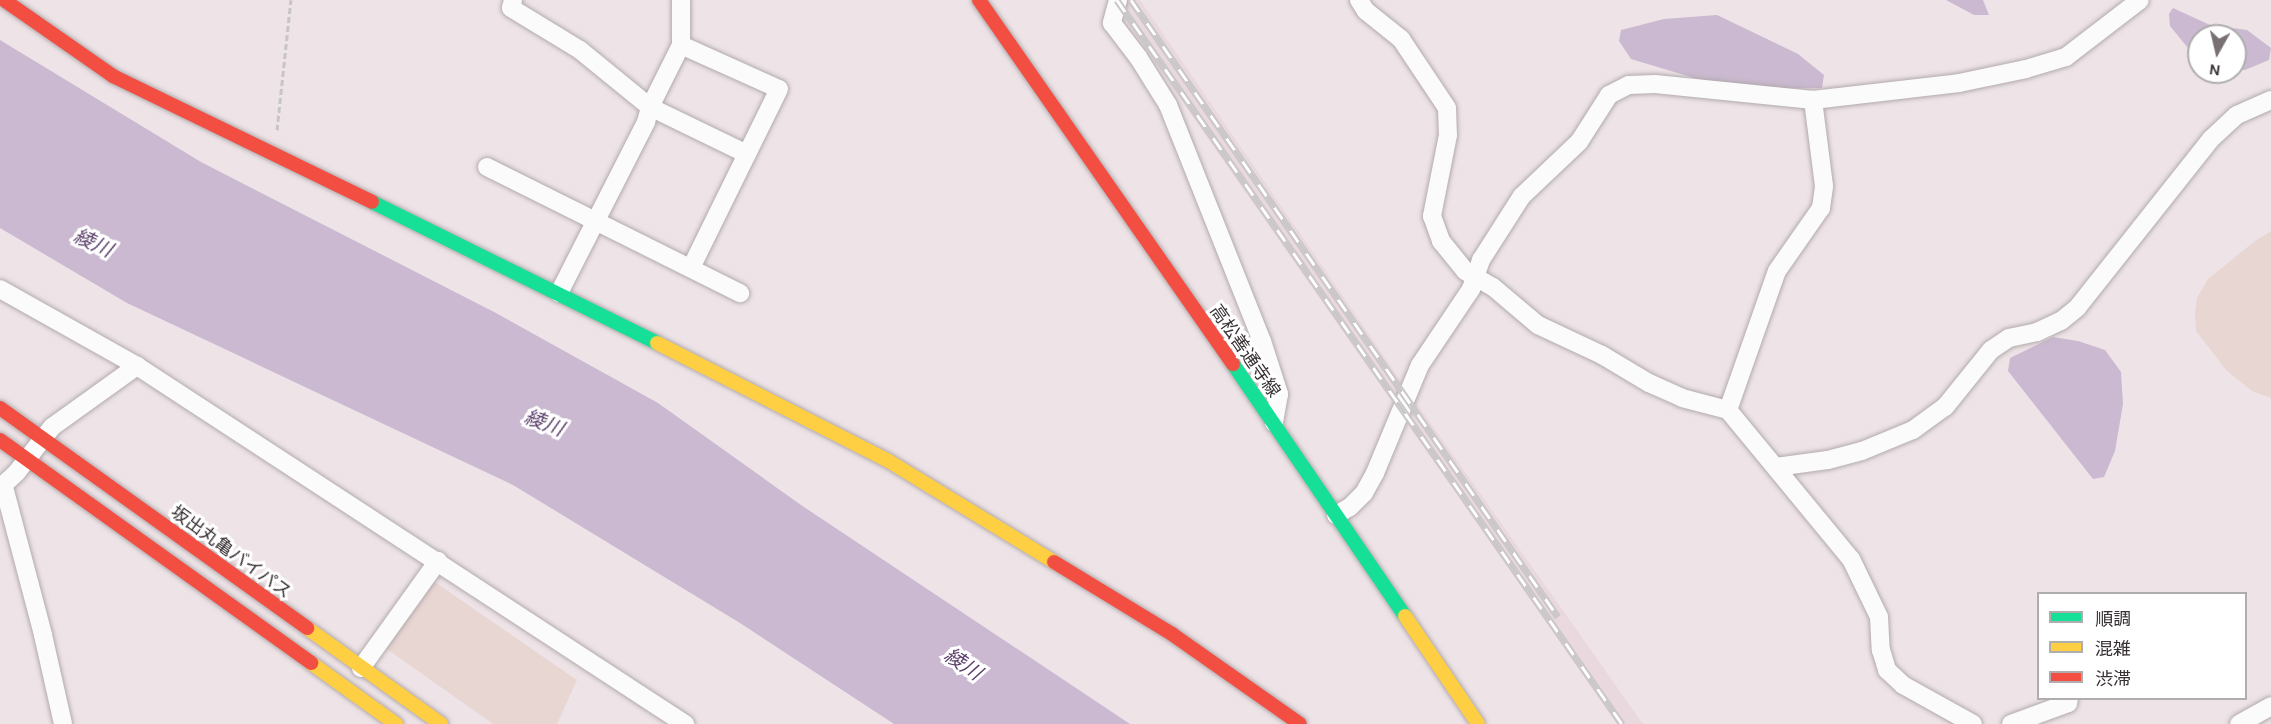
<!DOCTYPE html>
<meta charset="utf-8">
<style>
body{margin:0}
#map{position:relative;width:2271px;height:724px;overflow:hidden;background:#eee4e7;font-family:Karla,"Noto Sans JP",sans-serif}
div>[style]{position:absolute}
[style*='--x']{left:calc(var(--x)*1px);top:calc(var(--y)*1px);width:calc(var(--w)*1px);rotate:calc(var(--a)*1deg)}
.built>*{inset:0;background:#ead8df}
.green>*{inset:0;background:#e8d6d3}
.water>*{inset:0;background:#cab9d0}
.path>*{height:3px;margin-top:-1.5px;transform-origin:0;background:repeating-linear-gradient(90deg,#c8c5c5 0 6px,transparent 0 9px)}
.roads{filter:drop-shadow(0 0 2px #b2aaad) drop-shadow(0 0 2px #b2aaad)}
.street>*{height:18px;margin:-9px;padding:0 9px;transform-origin:9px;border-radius:9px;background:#fcfbfb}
.fast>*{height:14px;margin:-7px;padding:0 7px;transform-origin:7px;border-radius:7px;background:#16e098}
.slow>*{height:14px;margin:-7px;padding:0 7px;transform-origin:7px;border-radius:7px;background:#ffcf43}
.jam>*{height:14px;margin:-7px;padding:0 7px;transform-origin:7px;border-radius:7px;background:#f24e42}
.rail>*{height:7px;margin-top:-3.5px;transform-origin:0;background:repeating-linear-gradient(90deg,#fff 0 14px,#cac7c8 0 28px);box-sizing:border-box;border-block:2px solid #cac7c8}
span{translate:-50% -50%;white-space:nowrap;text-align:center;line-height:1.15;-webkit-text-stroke:6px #fff;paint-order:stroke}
.street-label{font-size:18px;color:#383134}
.water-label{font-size:20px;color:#5c406b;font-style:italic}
.legend{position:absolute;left:2037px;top:592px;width:210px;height:108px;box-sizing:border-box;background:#fff;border:2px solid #afadae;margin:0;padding:8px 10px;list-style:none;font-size:18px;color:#383134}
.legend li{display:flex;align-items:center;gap:12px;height:30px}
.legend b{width:30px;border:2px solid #afadae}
.north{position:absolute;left:2187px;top:24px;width:60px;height:60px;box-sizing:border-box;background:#fff;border:2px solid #afadae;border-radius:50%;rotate:188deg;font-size:16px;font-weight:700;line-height:24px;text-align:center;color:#383134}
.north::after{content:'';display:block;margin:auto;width:21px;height:27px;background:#787073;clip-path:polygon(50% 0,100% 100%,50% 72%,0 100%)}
</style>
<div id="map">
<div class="built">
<i style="clip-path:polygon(1111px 0,1140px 0,1408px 391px,1643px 724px,1617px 724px)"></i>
</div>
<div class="green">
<i style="clip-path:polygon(2271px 231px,2271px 398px,2252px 391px,2227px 371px,2196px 331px,2195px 314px,2197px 298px,2208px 279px,2255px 241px)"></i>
<i style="clip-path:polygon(432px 580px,577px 680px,557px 724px,493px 724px,384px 647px)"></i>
</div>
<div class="water">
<i style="clip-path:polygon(1946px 0,1983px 0,1989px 15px,1974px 15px)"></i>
<i style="clip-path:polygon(2173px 8px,2210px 25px,2247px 30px,2271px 48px,2269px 60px,2245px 70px,2235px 69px,2235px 36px,2199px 36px,2199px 55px,2188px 48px,2170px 26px,2169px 14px)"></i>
<i style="clip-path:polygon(1717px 15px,1798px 54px,1824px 75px,1822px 88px,1756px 89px,1714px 84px,1631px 59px,1619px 41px,1621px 30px,1664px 19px)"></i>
<i style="clip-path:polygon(0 40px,201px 162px,496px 313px,658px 403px,801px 505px,1130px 724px,894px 724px,740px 623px,513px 485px,127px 303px,0 228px)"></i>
<i style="clip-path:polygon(2053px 337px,2078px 341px,2105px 350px,2121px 372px,2123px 404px,2115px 451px,2104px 477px,2093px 479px,2008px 371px,2010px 358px)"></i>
</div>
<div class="path">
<i style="--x:277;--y:130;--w:131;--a:-83.9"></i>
</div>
<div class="roads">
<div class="street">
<i style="--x:513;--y:0;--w:8;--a:104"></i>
<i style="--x:511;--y:8;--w:81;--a:31.3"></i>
<i style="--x:580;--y:50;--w:90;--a:39.2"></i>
<i style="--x:650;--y:107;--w:108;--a:25.9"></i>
<i style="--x:1118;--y:0;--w:24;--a:105"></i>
<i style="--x:1112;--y:23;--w:43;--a:52.6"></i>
<i style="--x:1138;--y:57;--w:57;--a:58"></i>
<i style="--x:1168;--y:105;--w:254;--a:68.3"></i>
<i style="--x:1262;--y:341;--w:56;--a:72.2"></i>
<i style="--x:1279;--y:394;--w:29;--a:100"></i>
<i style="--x:1359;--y:0;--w:13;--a:58"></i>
<i style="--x:1366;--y:11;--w:45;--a:38.7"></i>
<i style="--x:1401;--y:39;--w:83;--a:56.3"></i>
<i style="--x:1447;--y:108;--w:27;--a:88"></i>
<i style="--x:1448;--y:135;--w:83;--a:101.2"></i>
<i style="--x:1432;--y:216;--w:27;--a:70"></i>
<i style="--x:1441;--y:241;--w:38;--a:51"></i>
<i style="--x:1465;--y:271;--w:32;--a:30"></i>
<i style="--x:1493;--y:287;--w:59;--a:40.2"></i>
<i style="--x:1538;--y:325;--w:71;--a:25.1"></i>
<i style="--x:1602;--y:355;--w:55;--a:30.8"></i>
<i style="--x:1649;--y:383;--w:36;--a:24"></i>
<i style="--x:1682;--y:398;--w:48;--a:14.6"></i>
<i style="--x:1728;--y:410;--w:193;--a:50.5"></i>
<i style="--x:1851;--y:559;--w:64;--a:64.2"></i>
<i style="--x:1879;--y:617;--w:33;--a:87"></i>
<i style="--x:1881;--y:650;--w:21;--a:73"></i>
<i style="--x:1887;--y:670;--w:22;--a:43"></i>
<i style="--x:1903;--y:685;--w:80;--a:29.1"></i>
<i style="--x:681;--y:45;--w:107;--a:24.2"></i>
<i style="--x:779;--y:89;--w:199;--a:116.2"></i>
<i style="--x:487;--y:167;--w:283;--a:26.5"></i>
<i style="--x:0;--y:289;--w:157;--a:29.3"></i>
<i style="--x:137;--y:366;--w:655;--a:33.16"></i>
<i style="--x:559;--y:293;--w:192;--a:-63"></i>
<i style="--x:646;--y:122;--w:16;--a:-75"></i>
<i style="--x:650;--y:107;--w:69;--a:-63.4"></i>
<i style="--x:681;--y:45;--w:45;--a:-90"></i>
<i style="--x:1728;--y:410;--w:147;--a:-70.6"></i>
<i style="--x:1777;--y:271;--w:77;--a:-55.1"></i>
<i style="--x:1821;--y:208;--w:22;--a:-82"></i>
<i style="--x:1824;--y:186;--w:87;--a:-97.3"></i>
<i style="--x:1776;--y:467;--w:52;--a:-7.7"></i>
<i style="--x:1828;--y:460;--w:35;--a:-15"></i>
<i style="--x:1862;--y:451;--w:55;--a:-22.4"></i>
<i style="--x:1913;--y:430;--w:39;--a:-36"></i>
<i style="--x:1945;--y:407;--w:73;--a:-51.1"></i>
<i style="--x:1991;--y:350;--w:22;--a:-34"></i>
<i style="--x:2009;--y:338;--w:29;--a:-12"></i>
<i style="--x:2037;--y:332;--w:26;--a:-25"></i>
<i style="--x:2061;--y:321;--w:21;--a:-39"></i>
<i style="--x:2077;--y:308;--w:216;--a:-51.6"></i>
<i style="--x:2211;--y:139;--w:35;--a:-43"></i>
<i style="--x:2237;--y:115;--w:37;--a:-24"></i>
<i style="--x:4;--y:487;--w:153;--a:75.2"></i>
<i style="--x:43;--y:635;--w:91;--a:77.3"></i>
<i style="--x:0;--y:488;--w:23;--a:-43"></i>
<i style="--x:17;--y:472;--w:57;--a:-52.1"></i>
<i style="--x:52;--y:427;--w:105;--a:-35.7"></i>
<i style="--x:1336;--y:515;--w:16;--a:-30"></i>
<i style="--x:1350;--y:507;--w:20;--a:-45"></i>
<i style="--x:1364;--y:493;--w:23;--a:-61"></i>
<i style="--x:1375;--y:473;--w:117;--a:-67.4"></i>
<i style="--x:1420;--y:365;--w:92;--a:-56.1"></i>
<i style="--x:1471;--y:289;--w:31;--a:-71"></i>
<i style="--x:1481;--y:260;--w:76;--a:-57.4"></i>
<i style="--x:1522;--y:196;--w:79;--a:-43.5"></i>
<i style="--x:1579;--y:142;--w:56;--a:-57.4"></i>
<i style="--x:1609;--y:95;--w:22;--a:-27"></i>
<i style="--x:1629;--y:85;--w:26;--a:-2"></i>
<i style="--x:1655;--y:84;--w:159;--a:5.8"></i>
<i style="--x:1813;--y:100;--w:147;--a:-6.6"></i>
<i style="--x:1959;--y:83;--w:68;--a:-11.8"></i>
<i style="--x:2026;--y:69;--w:42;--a:-16.7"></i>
<i style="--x:2066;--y:57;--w:93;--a:-37.6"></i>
<i style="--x:361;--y:668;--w:132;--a:-54.3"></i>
<i style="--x:2011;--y:724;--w:61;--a:-20.2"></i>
<i style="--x:2068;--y:703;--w:5;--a:-79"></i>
<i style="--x:2239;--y:724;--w:37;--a:-29"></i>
</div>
<div class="fast">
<i style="--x:372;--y:202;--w:318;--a:26.3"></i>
<i style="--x:1233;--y:364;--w:305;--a:55.7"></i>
</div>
<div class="slow">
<i style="--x:657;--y:343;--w:258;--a:27"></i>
<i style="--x:887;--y:460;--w:196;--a:31.4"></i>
<i style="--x:1405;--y:616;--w:130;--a:55.9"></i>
<i style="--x:307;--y:628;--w:165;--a:35.6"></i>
<i style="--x:311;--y:663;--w:105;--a:35.7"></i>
</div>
<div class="jam">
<i style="--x:4;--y:0;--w:133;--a:34.9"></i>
<i style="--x:113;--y:76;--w:288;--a:25.9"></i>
<i style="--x:979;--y:0;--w:444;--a:55.1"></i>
<i style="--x:0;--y:408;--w:378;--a:35.6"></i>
<i style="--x:0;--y:440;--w:383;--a:35.6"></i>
<i style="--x:1054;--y:562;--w:138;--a:31.4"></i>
<i style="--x:1172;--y:634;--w:156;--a:35.1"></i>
</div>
</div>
<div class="rail">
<i style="--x:1117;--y:0;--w:883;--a:55.1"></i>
<i style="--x:1131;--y:0;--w:750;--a:55.31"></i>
</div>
<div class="street-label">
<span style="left:1245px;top:351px;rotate:55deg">高松善通寺線</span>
<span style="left:231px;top:552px;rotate:36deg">坂出丸亀バイパス</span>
</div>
<div class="water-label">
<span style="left:93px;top:243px;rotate:25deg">綾川</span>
<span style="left:544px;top:423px;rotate:21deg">綾川</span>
<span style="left:963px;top:664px;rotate:34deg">綾川</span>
</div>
<ul class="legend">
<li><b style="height:8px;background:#16e098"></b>順調</li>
<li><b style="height:8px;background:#ffcf43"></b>混雑</li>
<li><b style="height:8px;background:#f24e42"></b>渋滞</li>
</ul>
<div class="north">N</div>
</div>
